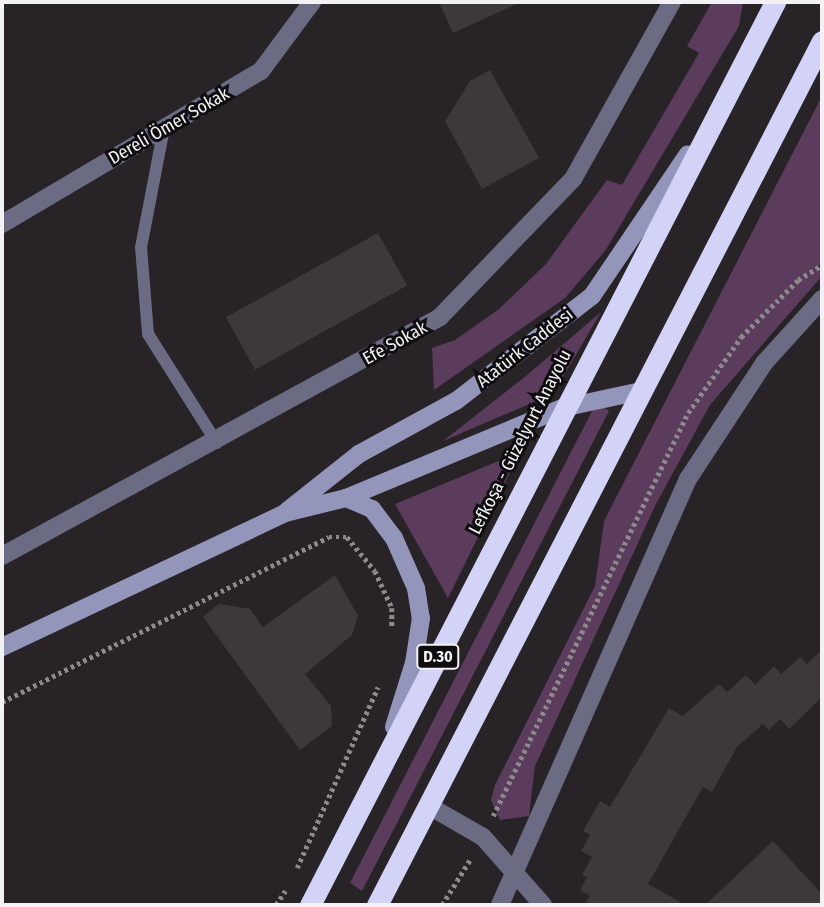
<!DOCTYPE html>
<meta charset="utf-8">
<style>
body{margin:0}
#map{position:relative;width:824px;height:907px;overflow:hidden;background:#272327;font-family:"Fira Sans Condensed",sans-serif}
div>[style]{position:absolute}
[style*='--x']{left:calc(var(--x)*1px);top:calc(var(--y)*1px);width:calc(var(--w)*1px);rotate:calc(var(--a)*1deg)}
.green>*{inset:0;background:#5c3c5c}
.building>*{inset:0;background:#3c383c;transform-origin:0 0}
.path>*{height:4.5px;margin-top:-2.25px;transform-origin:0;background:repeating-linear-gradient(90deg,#8d8a8d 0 3.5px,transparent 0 7px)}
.lane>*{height:12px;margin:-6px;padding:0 6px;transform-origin:6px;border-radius:6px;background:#6b6c84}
.street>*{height:18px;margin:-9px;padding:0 9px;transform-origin:9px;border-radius:9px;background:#6b6c84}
.secondary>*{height:18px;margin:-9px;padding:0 9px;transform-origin:9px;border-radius:9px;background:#9495bb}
.highway>*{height:21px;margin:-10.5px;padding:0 10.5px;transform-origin:10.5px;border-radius:10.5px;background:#d2d3f7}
span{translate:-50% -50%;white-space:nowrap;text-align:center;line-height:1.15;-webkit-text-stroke:6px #0f0d0f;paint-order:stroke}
.shield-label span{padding:2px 5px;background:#0f0d0f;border:2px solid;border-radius:5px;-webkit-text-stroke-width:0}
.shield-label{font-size:16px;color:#f4f1f4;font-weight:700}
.street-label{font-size:18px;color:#f4f1f4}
.frame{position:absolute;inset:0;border:4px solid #f4f1f4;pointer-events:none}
</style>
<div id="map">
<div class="green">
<i style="clip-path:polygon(712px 2px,743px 2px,739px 26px,605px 251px,565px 298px,434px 390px,432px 348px,455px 340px,499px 309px,546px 264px,607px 180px,622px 185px,699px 53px,687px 46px)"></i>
<i style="clip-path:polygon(822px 96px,822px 263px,813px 270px,822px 265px,822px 276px,710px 405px,656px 504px,535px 766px,529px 816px,500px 820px,491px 800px,495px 785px,595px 586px,604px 521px)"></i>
<i style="clip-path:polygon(601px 312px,553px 394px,443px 441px,526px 376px)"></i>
<i style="clip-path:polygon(602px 406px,609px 411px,362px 891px,350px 883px,592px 411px)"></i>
<i style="clip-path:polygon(520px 452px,448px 598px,395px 504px)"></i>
</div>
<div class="building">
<i style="clip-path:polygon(439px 2px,521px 2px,453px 33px)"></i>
<i style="clip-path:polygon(490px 70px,539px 158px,482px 189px,445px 121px,470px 81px)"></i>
<i style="left:378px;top:233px;width:60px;height:174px;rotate:61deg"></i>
<i style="clip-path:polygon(335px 575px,358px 616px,352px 635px,305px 674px,331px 706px,332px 726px,300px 750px,203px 617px,219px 604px,250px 609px,263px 627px)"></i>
<i style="clip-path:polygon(822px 650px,822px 697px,789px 729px,780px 719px,769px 730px,763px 724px,737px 747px,712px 792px,703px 787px,648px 884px,686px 905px,584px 905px,590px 896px,580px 890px,587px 877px,582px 875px,592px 857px,581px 851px,590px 835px,583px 831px,600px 801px,610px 807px,669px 708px,683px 716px,719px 684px,727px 692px,746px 675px,755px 685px,774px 666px,781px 674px,800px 657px,807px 664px)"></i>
<i style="clip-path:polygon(773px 841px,822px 894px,822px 905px,705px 905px)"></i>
</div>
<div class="path">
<i style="--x:2;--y:702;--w:366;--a:-26.8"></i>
<i style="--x:329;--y:537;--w:18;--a:0"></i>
<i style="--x:347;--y:537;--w:44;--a:50.5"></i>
<i style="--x:375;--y:571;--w:41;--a:65.3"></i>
<i style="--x:392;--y:608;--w:20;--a:90"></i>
<i style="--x:493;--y:816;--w:448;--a:-64.2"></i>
<i style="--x:688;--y:413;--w:93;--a:-55.1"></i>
<i style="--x:741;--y:337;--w:81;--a:-45"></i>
<i style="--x:798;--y:280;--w:28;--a:-32"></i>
<i style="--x:297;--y:868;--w:198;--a:-65.9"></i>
<i style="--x:276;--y:905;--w:17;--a:-57"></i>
<i style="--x:442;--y:905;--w:55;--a:-58.3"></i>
</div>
<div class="lane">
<i style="--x:164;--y:128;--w:121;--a:100.9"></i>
<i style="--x:141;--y:247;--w:87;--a:85.4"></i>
<i style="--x:148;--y:334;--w:129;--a:57.7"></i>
</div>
<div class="street">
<i style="--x:2;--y:224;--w:301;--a:-30.6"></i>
<i style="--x:261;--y:71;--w:86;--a:-53.5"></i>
<i style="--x:2;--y:556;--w:499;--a:-28.6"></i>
<i style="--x:440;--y:317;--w:192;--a:-46.1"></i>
<i style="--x:573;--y:179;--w:203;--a:-60.8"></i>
<i style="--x:429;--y:806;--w:62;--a:29.9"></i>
<i style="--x:483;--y:837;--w:91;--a:48.6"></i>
<i style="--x:500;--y:905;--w:466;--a:-66.2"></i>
<i style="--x:688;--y:479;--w:140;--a:-56.7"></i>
<i style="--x:765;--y:362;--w:85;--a:-47.9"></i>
</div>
<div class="secondary">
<i style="--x:346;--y:498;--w:28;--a:23"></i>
<i style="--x:372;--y:509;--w:36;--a:53"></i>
<i style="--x:394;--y:538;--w:55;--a:66.3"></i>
<i style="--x:416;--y:588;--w:30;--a:81"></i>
<i style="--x:421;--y:618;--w:46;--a:98.8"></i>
<i style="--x:414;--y:663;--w:67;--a:107.4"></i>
<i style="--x:287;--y:511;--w:92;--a:-38.4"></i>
<i style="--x:359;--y:454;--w:111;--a:-28.7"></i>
<i style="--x:456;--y:401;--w:172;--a:-37.7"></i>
<i style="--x:592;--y:296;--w:171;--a:-55.9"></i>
<i style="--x:2;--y:647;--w:313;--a:-25.3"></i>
<i style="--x:285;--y:513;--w:63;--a:-13.8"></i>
<i style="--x:346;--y:498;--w:234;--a:-22.6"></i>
<i style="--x:562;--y:408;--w:81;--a:-12.1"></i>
</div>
<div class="highway">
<i style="--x:310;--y:905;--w:1016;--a:-62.75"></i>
<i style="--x:377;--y:905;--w:972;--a:-62.75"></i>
</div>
<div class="shield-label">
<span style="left:438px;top:657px">D.30</span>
</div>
<div class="street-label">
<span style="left:169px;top:126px;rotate:-30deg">Dereli Ömer Sokak</span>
<span style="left:395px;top:343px;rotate:-29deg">Efe Sokak</span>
<span style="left:525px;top:348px;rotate:-38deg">Atatürk Caddesi</span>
<span style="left:520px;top:442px;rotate:-63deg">Lefkoşa - Güzelyurt Anayolu</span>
</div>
<div class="frame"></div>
</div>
